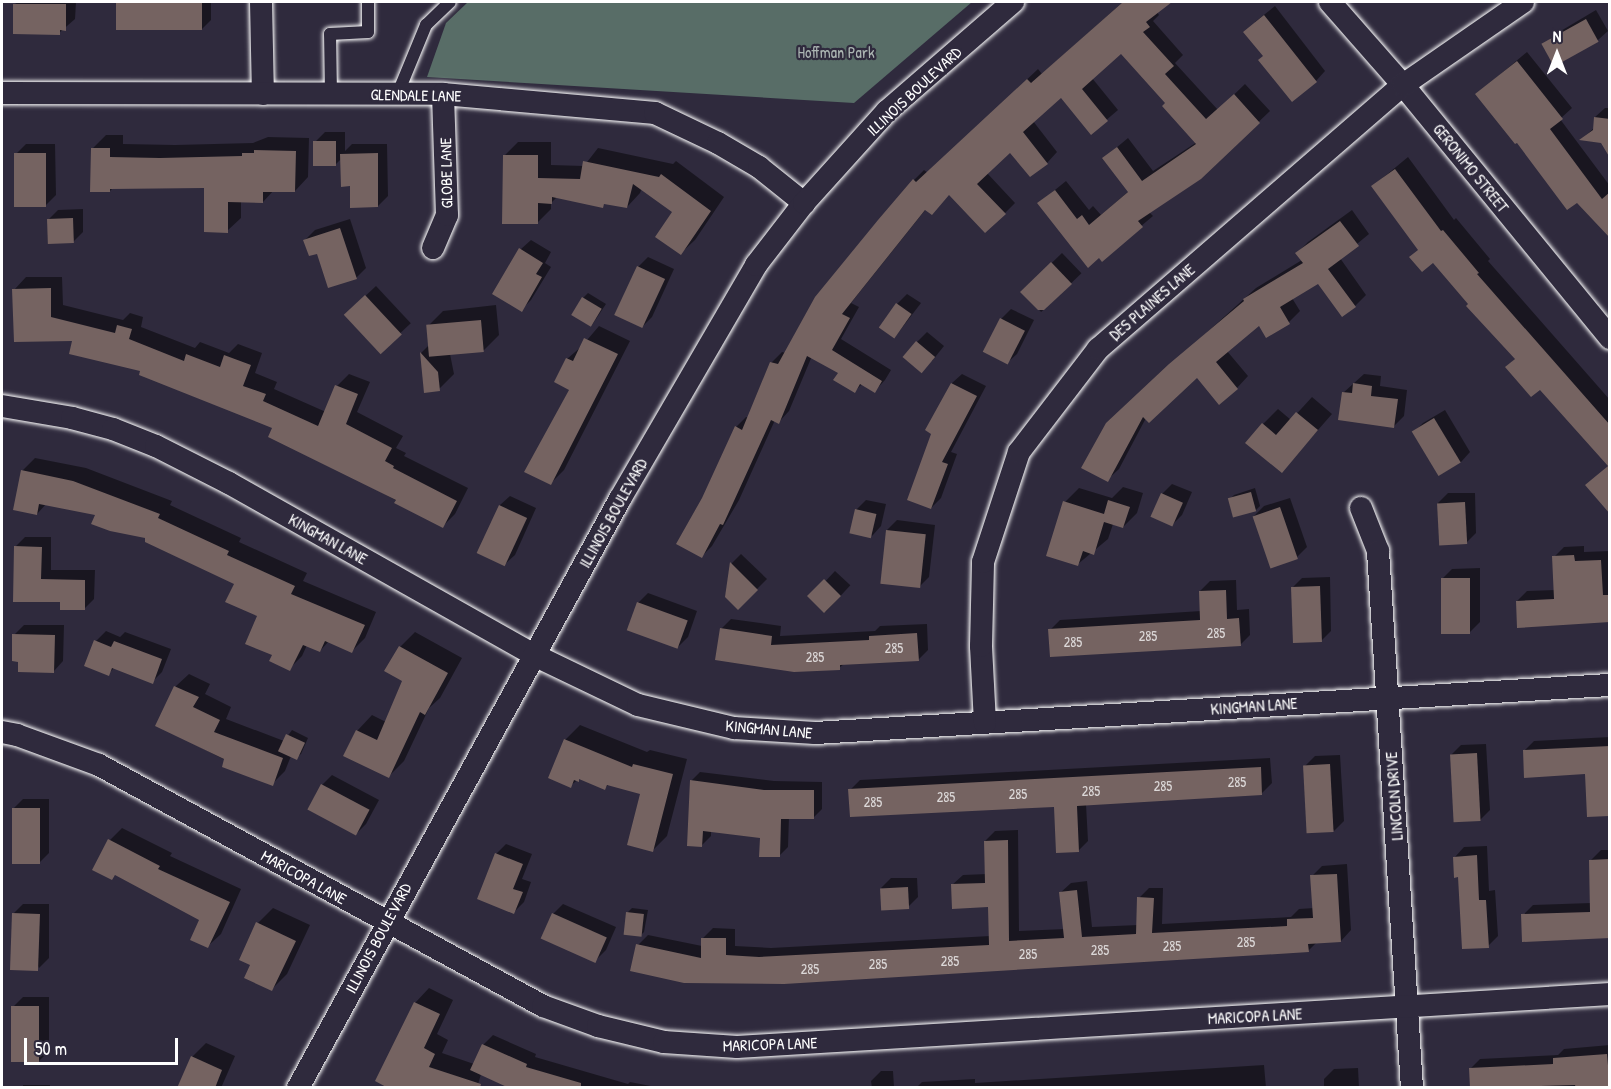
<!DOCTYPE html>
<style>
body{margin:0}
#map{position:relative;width:1611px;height:1089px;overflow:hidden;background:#2f2a3d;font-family:"Patrick Hand",sans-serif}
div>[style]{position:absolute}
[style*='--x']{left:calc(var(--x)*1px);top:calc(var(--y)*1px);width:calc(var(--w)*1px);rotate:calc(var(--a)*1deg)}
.green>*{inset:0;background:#586d67}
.shadow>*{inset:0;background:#0007;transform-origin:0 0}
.building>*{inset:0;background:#756361;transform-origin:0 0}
.roads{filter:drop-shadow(0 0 2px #fff) drop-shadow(0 0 2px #fff)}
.lane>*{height:12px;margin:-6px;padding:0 6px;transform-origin:6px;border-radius:6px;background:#2f2a3d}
.street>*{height:22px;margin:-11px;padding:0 11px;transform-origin:11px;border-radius:11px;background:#2f2a3d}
span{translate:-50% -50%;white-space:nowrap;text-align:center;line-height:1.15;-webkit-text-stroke:4.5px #2f2a3d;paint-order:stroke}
.number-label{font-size:14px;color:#dcd8d8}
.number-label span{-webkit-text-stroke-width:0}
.park-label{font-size:16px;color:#acb6b3}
.street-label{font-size:16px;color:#fff}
.frame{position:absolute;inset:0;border:3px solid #fff;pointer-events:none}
.north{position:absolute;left:1527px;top:24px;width:60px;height:60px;-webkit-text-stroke:4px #2f2a3d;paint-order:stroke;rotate:0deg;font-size:16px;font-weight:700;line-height:24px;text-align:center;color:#fff}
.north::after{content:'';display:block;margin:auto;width:21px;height:27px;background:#fff;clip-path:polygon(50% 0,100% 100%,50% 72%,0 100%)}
.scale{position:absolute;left:24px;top:1038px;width:154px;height:27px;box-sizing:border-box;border:3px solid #fff;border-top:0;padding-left:8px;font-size:18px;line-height:21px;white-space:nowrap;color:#fff;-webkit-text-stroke:4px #2f2a3d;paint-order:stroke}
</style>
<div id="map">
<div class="green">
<i style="clip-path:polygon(468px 2px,972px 2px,854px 103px,427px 77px,446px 23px)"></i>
</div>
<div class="shadow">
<i style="clip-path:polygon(18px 2px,76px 2px,75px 19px,59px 33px,15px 4px)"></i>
<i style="clip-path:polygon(118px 2px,211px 2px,211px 20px,201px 30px)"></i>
<i style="clip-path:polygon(1123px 2px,1169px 2px,1157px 12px,1159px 15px,1153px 21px,1183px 55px,1175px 63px,1218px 110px,1245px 84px,1270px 111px,1200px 178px,1149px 212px,1153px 216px,1102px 259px,1039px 203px,1066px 181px,1089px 210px,1093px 206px,1101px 215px,1129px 191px,1104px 158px,1128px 138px,1153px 171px,1197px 142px,1167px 103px,1121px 51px,1092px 78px,1118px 110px,1091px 133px,1061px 96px,1033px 121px,1057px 152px,1047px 163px,1011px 150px,987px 173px,1015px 203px,1005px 213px,950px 194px,926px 209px,851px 303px,859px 307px,841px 339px,891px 370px,885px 380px,875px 391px,862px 384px,855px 391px,840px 372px,812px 356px,789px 411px,779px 422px,775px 420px,739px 500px,712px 546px,702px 556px,703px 498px,736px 427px,746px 417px,749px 418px,772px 362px,782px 352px,786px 353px,914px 180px,924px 170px,928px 173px,1038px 69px,1042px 74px)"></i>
<i style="clip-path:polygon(1275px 6px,1325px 71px,1316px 81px,1265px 55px,1255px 22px)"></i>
<i style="clip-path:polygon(1596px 10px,1608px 31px,1598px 40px,1544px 45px,1554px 35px)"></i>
<i style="clip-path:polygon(1527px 52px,1572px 108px,1560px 119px,1610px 186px,1610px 236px,1517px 141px,1477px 94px)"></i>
<i style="clip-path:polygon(1605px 108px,1610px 108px,1610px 143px,1582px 139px,1595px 127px,1595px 117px)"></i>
<i style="clip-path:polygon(325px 132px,345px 132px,345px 151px,352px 144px,387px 144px,388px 196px,378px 206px,342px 158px,335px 165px,315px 142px)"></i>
<i style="clip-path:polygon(106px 135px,123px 135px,123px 144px,175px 145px,253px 143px,268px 137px,309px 138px,308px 177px,295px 191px,274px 190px,263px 202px,241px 201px,241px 218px,227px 231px,206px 187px,114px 187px,110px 191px,93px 148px)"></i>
<i style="clip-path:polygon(518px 142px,551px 142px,551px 165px,584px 166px,598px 148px,673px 164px,676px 161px,724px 197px,695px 240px,681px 253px,674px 211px,642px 188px,640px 193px,627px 207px,606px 202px,602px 206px,557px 197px,551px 203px,551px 209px,537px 223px,505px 155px)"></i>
<i style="clip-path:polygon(26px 144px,55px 144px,56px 195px,46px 205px,16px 154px)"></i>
<i style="clip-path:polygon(1408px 157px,1454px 220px,1456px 218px,1490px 259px,1488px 261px,1610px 400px,1610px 505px,1587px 485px,1609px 465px,1540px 388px,1507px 367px,1516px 358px,1434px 260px,1419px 249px,1373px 186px)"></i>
<i style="clip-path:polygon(83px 209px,83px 232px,73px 242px,48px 220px,58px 210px)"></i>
<i style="clip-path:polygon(1352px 210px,1369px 234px,1340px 258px,1366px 295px,1355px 306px,1318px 282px,1292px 298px,1300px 311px,1289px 322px,1259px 324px,1227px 351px,1248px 376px,1237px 388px,1197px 375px,1146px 418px,1119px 469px,1107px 480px,1119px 412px,1256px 288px,1302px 260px,1297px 253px,1308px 242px)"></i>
<i style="clip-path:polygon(350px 219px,366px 268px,356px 278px,305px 240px,315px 230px)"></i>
<i style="clip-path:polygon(531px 240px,551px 252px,545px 263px,551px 267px,531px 300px,521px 310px,521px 249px)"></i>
<i style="left:1062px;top:253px;width:28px;height:56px;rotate:46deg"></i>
<i style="clip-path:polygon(648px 257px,674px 269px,652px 317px,642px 327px,638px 267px)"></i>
<i style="clip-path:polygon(26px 277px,62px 277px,63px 305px,123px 320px,130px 313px,143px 317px,141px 327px,195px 348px,200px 342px,229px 353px,238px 344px,262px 353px,255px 373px,277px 382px,274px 389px,326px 412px,337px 386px,349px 374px,370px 382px,357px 412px,403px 436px,396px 448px,406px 453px,404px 456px,468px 488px,455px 514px,443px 526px,318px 458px,275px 427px,74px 339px,14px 290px)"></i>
<i style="left:376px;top:286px;width:51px;height:42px;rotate:47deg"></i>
<i style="clip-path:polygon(588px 293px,606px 304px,592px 325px,583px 298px)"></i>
<i style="clip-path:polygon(907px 294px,921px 303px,895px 337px,897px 304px)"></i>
<i style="clip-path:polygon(496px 305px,499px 335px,484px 350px,450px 354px,454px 374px,439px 389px,425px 391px,421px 353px,430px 344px,428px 326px,443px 311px)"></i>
<i style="clip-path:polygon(1011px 309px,1034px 320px,1017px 354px,1007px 363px,1001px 319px)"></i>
<i style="clip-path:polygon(599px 326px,630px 341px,564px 470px,551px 483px,571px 389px,567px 359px,582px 346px)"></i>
<i style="clip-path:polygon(927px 332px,944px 346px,932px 361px,917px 342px)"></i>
<i style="clip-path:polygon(962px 374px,986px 386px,951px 452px,957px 454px,941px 498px,931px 508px,933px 433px,927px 430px,952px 383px)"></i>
<i style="clip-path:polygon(1364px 374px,1381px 376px,1380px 386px,1407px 390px,1404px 416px,1394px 426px,1343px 393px)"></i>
<i style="clip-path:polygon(1312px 397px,1332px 414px,1282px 471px,1263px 424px,1278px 409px,1291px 420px)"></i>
<i style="clip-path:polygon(1445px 410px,1470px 452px,1461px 462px,1439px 475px,1414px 432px,1423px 423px)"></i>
<i style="clip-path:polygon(35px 458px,86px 468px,172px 501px,170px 505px,241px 538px,239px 542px,307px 573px,303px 581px,376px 612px,365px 638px,352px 651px,329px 641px,320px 651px,307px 645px,302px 656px,289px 669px,274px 654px,259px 616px,236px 583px,97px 514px,47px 503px,37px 514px,22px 471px)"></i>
<i style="clip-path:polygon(1172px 484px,1192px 492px,1182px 515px,1172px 525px,1162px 494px)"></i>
<i style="clip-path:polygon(1123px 487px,1143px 493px,1137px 513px,1123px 527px,1113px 524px,1108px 539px,1078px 564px,1065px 502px,1079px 488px,1112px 498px)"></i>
<i style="clip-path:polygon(1255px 488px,1260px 506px,1256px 510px,1230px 499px,1234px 495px)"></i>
<i style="clip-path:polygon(1448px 493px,1475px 493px,1476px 533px,1466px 543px,1438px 503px)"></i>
<i style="clip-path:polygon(510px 496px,536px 508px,515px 555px,505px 564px,479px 552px,500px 505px)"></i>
<i style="clip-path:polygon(1290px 498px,1307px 547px,1297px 557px,1254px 516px,1264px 506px)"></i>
<i style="clip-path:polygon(866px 500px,886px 504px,881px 526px,872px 536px,856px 510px)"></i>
<i style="clip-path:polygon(897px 520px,935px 525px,929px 577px,919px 587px,887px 530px)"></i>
<i style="clip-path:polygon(25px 537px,51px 537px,51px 570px,95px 570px,94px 599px,84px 609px,62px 601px,15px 601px,15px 547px)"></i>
<i style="clip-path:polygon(1584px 546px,1584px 552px,1610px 551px,1610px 621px,1517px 601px,1527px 591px,1555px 590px,1554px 557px,1564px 547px)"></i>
<i style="clip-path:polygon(741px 554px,767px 579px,738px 608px,726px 597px,732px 563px)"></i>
<i style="clip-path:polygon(1480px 568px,1480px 622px,1470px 632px,1442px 579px,1452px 569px)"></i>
<i style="left:835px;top:571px;width:21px;height:36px;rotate:43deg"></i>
<i style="clip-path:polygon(1330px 577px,1331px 631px,1321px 641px,1292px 588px,1302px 578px)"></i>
<i style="clip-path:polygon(1236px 580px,1237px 610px,1249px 609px,1250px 635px,1240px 645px,1050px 630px,1060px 620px,1201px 611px,1200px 591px,1210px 581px)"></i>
<i style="clip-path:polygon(648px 593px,697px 611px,688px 637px,678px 647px,638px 603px)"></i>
<i style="clip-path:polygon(731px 619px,781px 626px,780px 636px,875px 631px,880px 626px,927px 624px,928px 650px,918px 660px,844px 664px,839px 668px,721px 629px)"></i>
<i style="clip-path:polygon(24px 625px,64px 625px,63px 661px,54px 671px,14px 635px)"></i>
<i style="clip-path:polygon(106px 631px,120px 637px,125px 632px,171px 649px,162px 672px,152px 682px,114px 668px,108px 674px,96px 641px)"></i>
<i style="clip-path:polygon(415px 632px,462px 658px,440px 698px,429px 708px,404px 761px,389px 776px,357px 731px,372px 715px,386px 722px,404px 681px,400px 647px)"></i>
<i style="clip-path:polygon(189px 674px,210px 684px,205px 694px,231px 707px,226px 719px,284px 741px,292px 730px,308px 738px,301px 754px,296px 758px,291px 756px,285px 771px,272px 784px,157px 725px,176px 686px)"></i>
<i style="clip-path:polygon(580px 725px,647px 752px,650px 750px,687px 759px,667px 836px,652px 851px,642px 793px,609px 784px,605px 788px,580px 778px,570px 786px,565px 740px)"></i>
<i style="clip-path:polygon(1610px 737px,1609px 814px,1586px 772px,1524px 751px,1534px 741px)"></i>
<i style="clip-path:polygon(1486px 744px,1490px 810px,1480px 820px,1451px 755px,1461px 745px)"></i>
<i style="clip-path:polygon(1340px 755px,1344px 821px,1334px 831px,1305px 766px,1315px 756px)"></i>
<i style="clip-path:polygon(1270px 758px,1272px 783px,1262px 793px,1086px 804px,1088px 841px,1078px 851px,1056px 805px,850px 790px,860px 780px)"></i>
<i style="clip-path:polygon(700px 772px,774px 781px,822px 782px,822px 809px,813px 818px,789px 817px,788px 847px,779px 856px,761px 837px,711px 831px,711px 836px,702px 845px,691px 781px)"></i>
<i style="clip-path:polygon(332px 775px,379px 800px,366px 824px,356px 834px,322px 785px)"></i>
<i style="clip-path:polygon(23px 799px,49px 799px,49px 853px,39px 863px,13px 809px)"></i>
<i style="clip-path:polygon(122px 828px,172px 853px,170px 856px,241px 889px,221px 934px,208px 946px,201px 919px,116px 874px,112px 878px,110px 840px)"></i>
<i style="clip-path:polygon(1018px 830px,1019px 931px,1065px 929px,1060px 893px,1071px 883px,1087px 881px,1092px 927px,1138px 925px,1139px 898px,1149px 888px,1163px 888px,1162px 924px,1291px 917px,1299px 909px,1314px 908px,1312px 876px,1322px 866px,1347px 864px,1351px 930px,1341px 941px,1317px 942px,1308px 951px,784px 983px,638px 945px,648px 935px,702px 946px,703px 938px,713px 928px,735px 929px,735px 946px,771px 948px,990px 936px,989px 906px,952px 885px,963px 875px,987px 874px,985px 841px,995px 831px)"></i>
<i style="clip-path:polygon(506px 844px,532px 854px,522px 879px,531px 882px,524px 902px,514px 912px,496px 854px)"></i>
<i style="clip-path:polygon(1487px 846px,1489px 891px,1495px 890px,1498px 936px,1488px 946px,1459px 876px,1455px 857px,1464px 847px)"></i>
<i style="clip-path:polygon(1601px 850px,1610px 850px,1610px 937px,1523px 915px,1533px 905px,1591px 903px,1591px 860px)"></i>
<i style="clip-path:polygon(891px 878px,917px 878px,918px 897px,908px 907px,881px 888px)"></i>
<i style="clip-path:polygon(23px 904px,49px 904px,49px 958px,39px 968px,13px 914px)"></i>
<i style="clip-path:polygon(563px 904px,616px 927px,606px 950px,596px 960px,553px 914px)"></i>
<i style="clip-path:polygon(273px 908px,310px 925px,287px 974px,272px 989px,252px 964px,258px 923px)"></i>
<i style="clip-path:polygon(632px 908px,648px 910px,644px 932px,640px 936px,628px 912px)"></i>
<i style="clip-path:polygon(429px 988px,453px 1000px,437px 1034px,448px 1040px,442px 1053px,474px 1064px,483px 1045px,493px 1035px,536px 1054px,535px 1057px,628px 1084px,630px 1082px,661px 1088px,512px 1088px,481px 1074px,477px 1088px,377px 1080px,415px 1003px)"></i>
<i style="clip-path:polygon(23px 997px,49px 997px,49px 1051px,39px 1061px,13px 1007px)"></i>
<i style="clip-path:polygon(206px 1043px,235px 1056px,221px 1088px,178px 1088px,192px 1057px)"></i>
<i style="clip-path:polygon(1610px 1045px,1610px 1088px,1471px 1088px,1470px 1069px,1480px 1059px,1558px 1055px,1564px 1049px)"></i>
<i style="clip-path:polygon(1264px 1065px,1266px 1088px,872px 1088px,871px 1081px,881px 1071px,893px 1071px,894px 1087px,918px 1086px,922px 1082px,975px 1079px,975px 1083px)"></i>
<i style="clip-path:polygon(1358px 1068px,1359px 1088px,1324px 1088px,1324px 1079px,1334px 1069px)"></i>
<i style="left:23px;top:1085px;width:27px;height:4px"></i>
</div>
<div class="building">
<i style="left:116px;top:2px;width:86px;height:28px"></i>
<i style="clip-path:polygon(1123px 2px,1172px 2px,1146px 22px,1150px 27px,1143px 32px,1174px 66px,1165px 74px,1206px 119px,1234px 94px,1260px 123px,1201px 179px,1138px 221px,1143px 227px,1102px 262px,1099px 258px,1088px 268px,1037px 203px,1055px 190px,1077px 219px,1082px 215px,1089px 225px,1128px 192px,1102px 158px,1117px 147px,1142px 181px,1196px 144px,1162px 106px,1165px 103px,1121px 54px,1082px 89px,1108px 121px,1091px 135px,1061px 98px,1023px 132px,1048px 164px,1030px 177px,1010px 153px,977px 184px,1006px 214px,985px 233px,949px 195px,932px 215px,925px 210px,842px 314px,850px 318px,832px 350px,882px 381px,875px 393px,860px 384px,855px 393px,833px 380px,838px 373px,807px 356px,779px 424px,771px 420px,723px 525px,720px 524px,702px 558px,676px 544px,702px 498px,735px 426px,742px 430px,770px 362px,778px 364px,815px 297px,878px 220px,913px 179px,916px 182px,1027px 79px,1031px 83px)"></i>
<i style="clip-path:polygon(13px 4px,66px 4px,66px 31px,60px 30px,60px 35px,13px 34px)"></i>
<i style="clip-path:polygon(1264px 15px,1317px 82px,1292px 102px,1258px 60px,1263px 56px,1243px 32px)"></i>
<i style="left:1586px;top:19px;width:26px;height:51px;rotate:61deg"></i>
<i style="clip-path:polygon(1517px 61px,1563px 119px,1550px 129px,1602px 199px,1610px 192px,1610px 238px,1577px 203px,1567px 210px,1517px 143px,1515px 144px,1475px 94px)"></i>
<i style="clip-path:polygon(1594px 117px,1610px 119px,1610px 158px,1601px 143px,1579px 140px,1593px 130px)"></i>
<i style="left:313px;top:141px;width:23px;height:25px"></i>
<i style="clip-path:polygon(91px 148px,110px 148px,110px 157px,160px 158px,242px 156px,242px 153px,254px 153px,254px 150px,296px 151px,295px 192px,263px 192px,263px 203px,228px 202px,228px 233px,204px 232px,204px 188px,110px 189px,110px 192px,90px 192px)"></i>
<i style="left:14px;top:153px;width:32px;height:54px"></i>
<i style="clip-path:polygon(378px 153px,378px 207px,350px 208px,350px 186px,341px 187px,340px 154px)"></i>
<i style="clip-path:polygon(503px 155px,538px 155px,538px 178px,580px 179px,583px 161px,659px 177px,661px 174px,711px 211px,681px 255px,655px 237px,672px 212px,633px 184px,627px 208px,604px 204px,603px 208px,552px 197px,552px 204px,538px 203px,538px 224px,502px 224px)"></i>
<i style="clip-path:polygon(1395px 169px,1441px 231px,1443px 230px,1479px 273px,1477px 274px,1610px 425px,1610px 514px,1585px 485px,1608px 466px,1540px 390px,1531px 397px,1505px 367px,1515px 359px,1466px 306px,1468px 304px,1433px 263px,1422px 272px,1409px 257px,1418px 250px,1371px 186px)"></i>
<i style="left:73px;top:218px;width:25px;height:26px;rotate:88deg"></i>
<i style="clip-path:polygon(1340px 221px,1359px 246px,1328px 269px,1356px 307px,1342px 317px,1318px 284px,1280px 307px,1290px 324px,1266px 338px,1259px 326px,1216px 362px,1238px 389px,1219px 405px,1197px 378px,1149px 423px,1143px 417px,1108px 482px,1081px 468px,1106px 423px,1169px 364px,1244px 301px,1243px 299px,1303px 263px,1295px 253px)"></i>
<i style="clip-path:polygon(340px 228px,357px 279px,328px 288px,317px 254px,309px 256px,303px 240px)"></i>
<i style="clip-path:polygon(519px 248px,543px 263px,536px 274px,542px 277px,522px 312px,492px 294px)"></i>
<i style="clip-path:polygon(1051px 262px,1072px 284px,1044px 310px,1038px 310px,1020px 292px)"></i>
<i style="left:637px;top:266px;width:31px;height:54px;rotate:25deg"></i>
<i style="clip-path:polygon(51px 288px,51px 317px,115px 333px,117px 325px,132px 329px,129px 339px,184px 361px,186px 354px,220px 367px,224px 355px,251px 365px,243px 386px,266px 394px,263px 401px,318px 426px,335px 385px,358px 394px,346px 424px,392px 448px,385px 461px,394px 466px,393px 468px,457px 501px,443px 528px,394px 503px,396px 500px,268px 437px,272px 428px,139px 375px,140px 371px,69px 354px,72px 341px,14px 342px,12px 289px)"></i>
<i style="left:365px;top:295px;width:54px;height:29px;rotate:47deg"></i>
<i style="left:582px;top:297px;width:23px;height:21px;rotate:31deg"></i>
<i style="left:896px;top:303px;width:19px;height:30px;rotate:35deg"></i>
<i style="left:1000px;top:318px;width:28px;height:38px;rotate:27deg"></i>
<i style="left:481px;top:320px;width:32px;height:55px;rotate:85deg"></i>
<i style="clip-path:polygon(584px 338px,618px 354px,551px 485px,524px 472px,569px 390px,554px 382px,566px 358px,573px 361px)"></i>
<i style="left:916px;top:341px;width:25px;height:21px;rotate:40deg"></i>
<i style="clip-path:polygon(420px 352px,438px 372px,440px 391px,424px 393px)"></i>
<i style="clip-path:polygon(951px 383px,977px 396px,942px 462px,948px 464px,931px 509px,907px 500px,931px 434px,925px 430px)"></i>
<i style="clip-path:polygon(1353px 383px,1372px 386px,1371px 396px,1398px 399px,1394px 428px,1338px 420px,1342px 392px,1352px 393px)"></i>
<i style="clip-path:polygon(1296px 412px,1318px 430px,1282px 473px,1245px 443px,1262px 423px,1276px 435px)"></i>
<i style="left:1434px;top:418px;width:52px;height:26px;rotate:59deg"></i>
<i style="clip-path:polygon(21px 470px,73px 481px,160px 514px,158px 518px,229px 551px,227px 555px,295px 586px,291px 594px,365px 625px,352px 653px,325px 641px,320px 652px,303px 645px,290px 671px,269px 661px,272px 655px,245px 644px,257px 616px,225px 602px,234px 584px,145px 542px,145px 538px,110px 531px,91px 524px,95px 515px,39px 504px,37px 515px,13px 510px)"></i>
<i style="left:1251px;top:492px;width:20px;height:24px;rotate:75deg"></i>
<i style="left:1161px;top:493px;width:24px;height:26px;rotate:24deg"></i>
<i style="clip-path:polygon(1108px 500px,1130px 507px,1123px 528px,1104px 522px,1094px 555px,1083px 551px,1078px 566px,1046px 556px,1063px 501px,1104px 514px)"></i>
<i style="left:1465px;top:502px;width:42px;height:28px;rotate:87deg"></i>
<i style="left:499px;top:505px;width:31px;height:53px;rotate:25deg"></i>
<i style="left:1280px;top:507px;width:55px;height:29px;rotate:71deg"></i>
<i style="left:855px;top:509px;width:22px;height:25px;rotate:13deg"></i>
<i style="left:886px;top:530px;width:40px;height:54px;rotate:6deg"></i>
<i style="clip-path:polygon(14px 546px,42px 547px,41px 579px,85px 580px,85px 610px,60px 610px,60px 602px,13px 602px)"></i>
<i style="clip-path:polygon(1574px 555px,1575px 561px,1601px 560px,1603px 595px,1610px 595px,1610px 622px,1517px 628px,1516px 601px,1554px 599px,1552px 556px)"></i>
<i style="clip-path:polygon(730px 562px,758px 590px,738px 610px,725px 597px)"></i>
<i style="left:1441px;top:578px;width:29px;height:56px"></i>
<i style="left:824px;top:579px;width:24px;height:24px;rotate:45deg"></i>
<i style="left:1320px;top:586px;width:56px;height:29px;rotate:88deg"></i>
<i style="clip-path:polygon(1226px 590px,1227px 619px,1239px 618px,1241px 646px,1050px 657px,1048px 629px,1200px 620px,1199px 591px)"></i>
<i style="left:637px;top:602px;width:54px;height:30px;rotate:20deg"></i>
<i style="clip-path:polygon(720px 628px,772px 636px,771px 645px,869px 640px,869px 636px,917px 633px,919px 661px,840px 665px,840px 670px,794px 672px,715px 660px)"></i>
<i style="clip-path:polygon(12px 634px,55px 635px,54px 673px,18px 672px,18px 662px,12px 661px)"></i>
<i style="clip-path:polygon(94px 640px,111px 647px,114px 641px,162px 659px,153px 684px,112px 668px,109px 676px,84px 666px)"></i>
<i style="clip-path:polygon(399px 646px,448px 673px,425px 715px,420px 712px,389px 778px,343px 756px,356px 730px,377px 740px,402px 681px,384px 671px)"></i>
<i style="clip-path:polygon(174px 686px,199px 697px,193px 707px,220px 720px,214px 732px,283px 758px,273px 786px,222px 767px,224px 759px,155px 726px)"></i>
<i style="left:286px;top:734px;width:21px;height:19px;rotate:25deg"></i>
<i style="clip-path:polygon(564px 739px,632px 767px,633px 764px,673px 774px,653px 852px,627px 845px,640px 794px,607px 785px,605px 790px,579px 779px,579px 782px,574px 780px,571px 788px,548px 778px)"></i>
<i style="clip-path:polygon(1610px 746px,1609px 816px,1587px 817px,1585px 774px,1524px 778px,1523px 750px)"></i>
<i style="left:1477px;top:753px;width:68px;height:27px;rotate:87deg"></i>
<i style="left:1330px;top:764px;width:68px;height:27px;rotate:87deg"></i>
<i style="clip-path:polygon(1261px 767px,1262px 795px,1077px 806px,1079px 852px,1056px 853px,1054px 807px,850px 817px,848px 789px)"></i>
<i style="clip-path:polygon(690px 780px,764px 790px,814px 790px,814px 819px,781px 819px,780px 857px,759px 857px,760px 838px,703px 831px,702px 847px,687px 846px)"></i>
<i style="left:321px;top:784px;width:55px;height:29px;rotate:28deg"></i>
<i style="left:12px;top:808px;width:28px;height:56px"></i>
<i style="clip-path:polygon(108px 839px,160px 866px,158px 869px,230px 902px,208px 948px,190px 940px,199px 920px,115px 875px,112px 880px,92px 870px)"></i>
<i style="clip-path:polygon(1008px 840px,1009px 941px,1064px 938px,1059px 892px,1077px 890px,1082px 937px,1136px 934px,1137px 897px,1154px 898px,1152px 933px,1287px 926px,1287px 919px,1313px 918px,1310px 875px,1337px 874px,1341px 942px,1308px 944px,1309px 952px,784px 984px,684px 983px,630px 971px,636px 944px,701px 958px,701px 938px,726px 938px,726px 955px,759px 957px,989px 945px,988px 907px,952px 909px,951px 884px,985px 883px,984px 841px)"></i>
<i style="clip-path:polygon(495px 853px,523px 864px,513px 889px,523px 892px,514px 914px,477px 899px)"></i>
<i style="clip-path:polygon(1477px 855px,1479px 900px,1486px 900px,1489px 948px,1462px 949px,1458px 877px,1454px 878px,1453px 857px)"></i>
<i style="clip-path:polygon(1610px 859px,1610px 938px,1522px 942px,1521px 914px,1590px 912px,1589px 860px)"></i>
<i style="left:908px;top:887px;width:22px;height:28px;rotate:87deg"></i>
<i style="left:626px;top:912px;width:18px;height:23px;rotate:6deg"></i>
<i style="left:12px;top:913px;width:28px;height:57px;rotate:2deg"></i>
<i style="left:552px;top:913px;width:60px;height:28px;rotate:24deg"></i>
<i style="clip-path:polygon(256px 922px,296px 941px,272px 991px,244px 978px,250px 965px,239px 960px)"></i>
<i style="clip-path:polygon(414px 1002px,440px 1014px,424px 1048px,435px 1054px,429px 1067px,481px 1084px,480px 1088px,388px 1088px,375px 1081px)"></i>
<i style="left:11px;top:1006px;width:28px;height:56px"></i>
<i style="clip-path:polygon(482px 1044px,527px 1064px,526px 1067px,581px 1083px,581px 1088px,509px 1088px,470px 1070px)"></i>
<i style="clip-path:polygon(1607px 1054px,1610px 1088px,1576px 1088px,1575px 1085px,1470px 1088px,1469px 1068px,1553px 1064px,1553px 1058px)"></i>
<i style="clip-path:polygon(191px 1056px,222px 1070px,215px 1088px,177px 1088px)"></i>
</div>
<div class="roads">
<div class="lane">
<i style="--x:398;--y:93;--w:74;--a:-67.6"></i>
<i style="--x:426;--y:25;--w:33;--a:-44"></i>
<i style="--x:331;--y:95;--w:61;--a:-90.9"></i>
<i style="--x:330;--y:34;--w:38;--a:-3"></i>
<i style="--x:368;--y:32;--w:30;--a:-90"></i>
</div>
<div class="street">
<i style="--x:261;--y:2;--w:92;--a:88.8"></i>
<i style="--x:1330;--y:2;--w:111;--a:48.7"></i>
<i style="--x:1403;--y:85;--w:327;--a:50.7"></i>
<i style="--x:2;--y:93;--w:441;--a:0.1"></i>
<i style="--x:443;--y:94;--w:213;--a:5.1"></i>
<i style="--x:655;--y:113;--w:70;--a:25.5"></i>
<i style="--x:718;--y:143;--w:48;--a:30.3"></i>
<i style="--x:759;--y:167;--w:58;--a:38.7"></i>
<i style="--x:433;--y:248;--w:36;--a:-67"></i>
<i style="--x:447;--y:215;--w:121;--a:-91.9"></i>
<i style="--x:2;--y:406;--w:71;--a:9.7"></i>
<i style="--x:72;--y:418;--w:42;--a:15"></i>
<i style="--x:113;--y:429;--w:46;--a:21.6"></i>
<i style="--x:156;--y:446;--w:82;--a:26.9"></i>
<i style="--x:229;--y:483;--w:350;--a:29.4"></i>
<i style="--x:534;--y:655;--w:115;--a:25.7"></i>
<i style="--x:638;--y:705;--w:99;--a:13.5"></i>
<i style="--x:734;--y:728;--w:81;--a:3.5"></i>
<i style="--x:815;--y:733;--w:796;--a:-3.46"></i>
<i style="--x:1361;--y:508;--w:46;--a:68.4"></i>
<i style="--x:1378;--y:551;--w:538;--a:86.38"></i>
<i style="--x:985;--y:723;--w:77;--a:-93"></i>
<i style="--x:981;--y:646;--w:84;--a:-88.6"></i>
<i style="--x:983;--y:562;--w:116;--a:-71.9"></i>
<i style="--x:1019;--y:452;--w:130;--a:-52.5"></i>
<i style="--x:1098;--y:349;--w:403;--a:-40.9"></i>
<i style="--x:1403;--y:85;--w:146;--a:-34.7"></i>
<i style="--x:2;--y:732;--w:15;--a:11"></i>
<i style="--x:17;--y:735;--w:87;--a:20.1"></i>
<i style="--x:99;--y:765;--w:505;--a:28.49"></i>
<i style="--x:543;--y:1006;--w:59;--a:20"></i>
<i style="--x:598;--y:1026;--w:68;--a:13.6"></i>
<i style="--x:664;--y:1042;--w:73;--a:3.9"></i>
<i style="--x:737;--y:1047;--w:875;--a:-3.47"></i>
<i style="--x:298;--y:1088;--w:671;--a:-61.34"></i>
<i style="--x:620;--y:499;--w:271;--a:-59.8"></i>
<i style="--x:756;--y:265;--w:78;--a:-52.3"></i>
<i style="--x:804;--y:203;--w:124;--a:-47.9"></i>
<i style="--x:887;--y:111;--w:167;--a:-40.9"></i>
</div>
</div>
<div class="number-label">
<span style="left:1216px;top:633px">285</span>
<span style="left:1148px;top:636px">285</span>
<span style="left:1073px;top:642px">285</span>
<span style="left:894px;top:648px">285</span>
<span style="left:815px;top:657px">285</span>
<span style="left:1237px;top:782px">285</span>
<span style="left:1163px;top:786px">285</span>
<span style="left:1091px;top:791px">285</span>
<span style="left:1018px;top:794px">285</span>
<span style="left:946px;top:797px">285</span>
<span style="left:873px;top:802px">285</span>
<span style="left:1246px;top:942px">285</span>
<span style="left:1172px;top:946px">285</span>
<span style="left:1100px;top:950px">285</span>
<span style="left:1028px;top:954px">285</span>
<span style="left:950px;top:961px">285</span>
<span style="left:878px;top:964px">285</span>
<span style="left:810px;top:969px">285</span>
</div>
<div class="park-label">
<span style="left:836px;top:52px">Hoffman Park</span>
</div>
<div class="street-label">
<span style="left:914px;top:91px;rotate:-43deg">ILLINOIS BOULEVARD</span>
<span style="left:416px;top:95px;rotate:1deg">GLENDALE LANE</span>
<span style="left:1471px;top:168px;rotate:51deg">GERONIMO STREET</span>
<span style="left:446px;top:173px;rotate:-91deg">GLOBE LANE</span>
<span style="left:1152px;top:302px;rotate:-41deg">DES PLAINES LANE</span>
<span style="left:613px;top:513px;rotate:-61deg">ILLINOIS BOULEVARD</span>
<span style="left:328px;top:539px;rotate:29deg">KINGMAN LANE</span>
<span style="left:1254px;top:706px;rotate:-4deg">KINGMAN LANE</span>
<span style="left:769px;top:729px;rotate:5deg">KINGMAN LANE</span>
<span style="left:1394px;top:796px;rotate:-94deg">LINCOLN DRIVE</span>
<span style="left:304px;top:877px;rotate:29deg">MARICOPA LANE</span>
<span style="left:378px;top:938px;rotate:-62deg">ILLINOIS BOULEVARD</span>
<span style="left:1255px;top:1016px;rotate:-3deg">MARICOPA LANE</span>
<span style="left:770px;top:1044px;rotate:-2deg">MARICOPA LANE</span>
</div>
<div class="frame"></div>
<div class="north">N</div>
<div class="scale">50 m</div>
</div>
